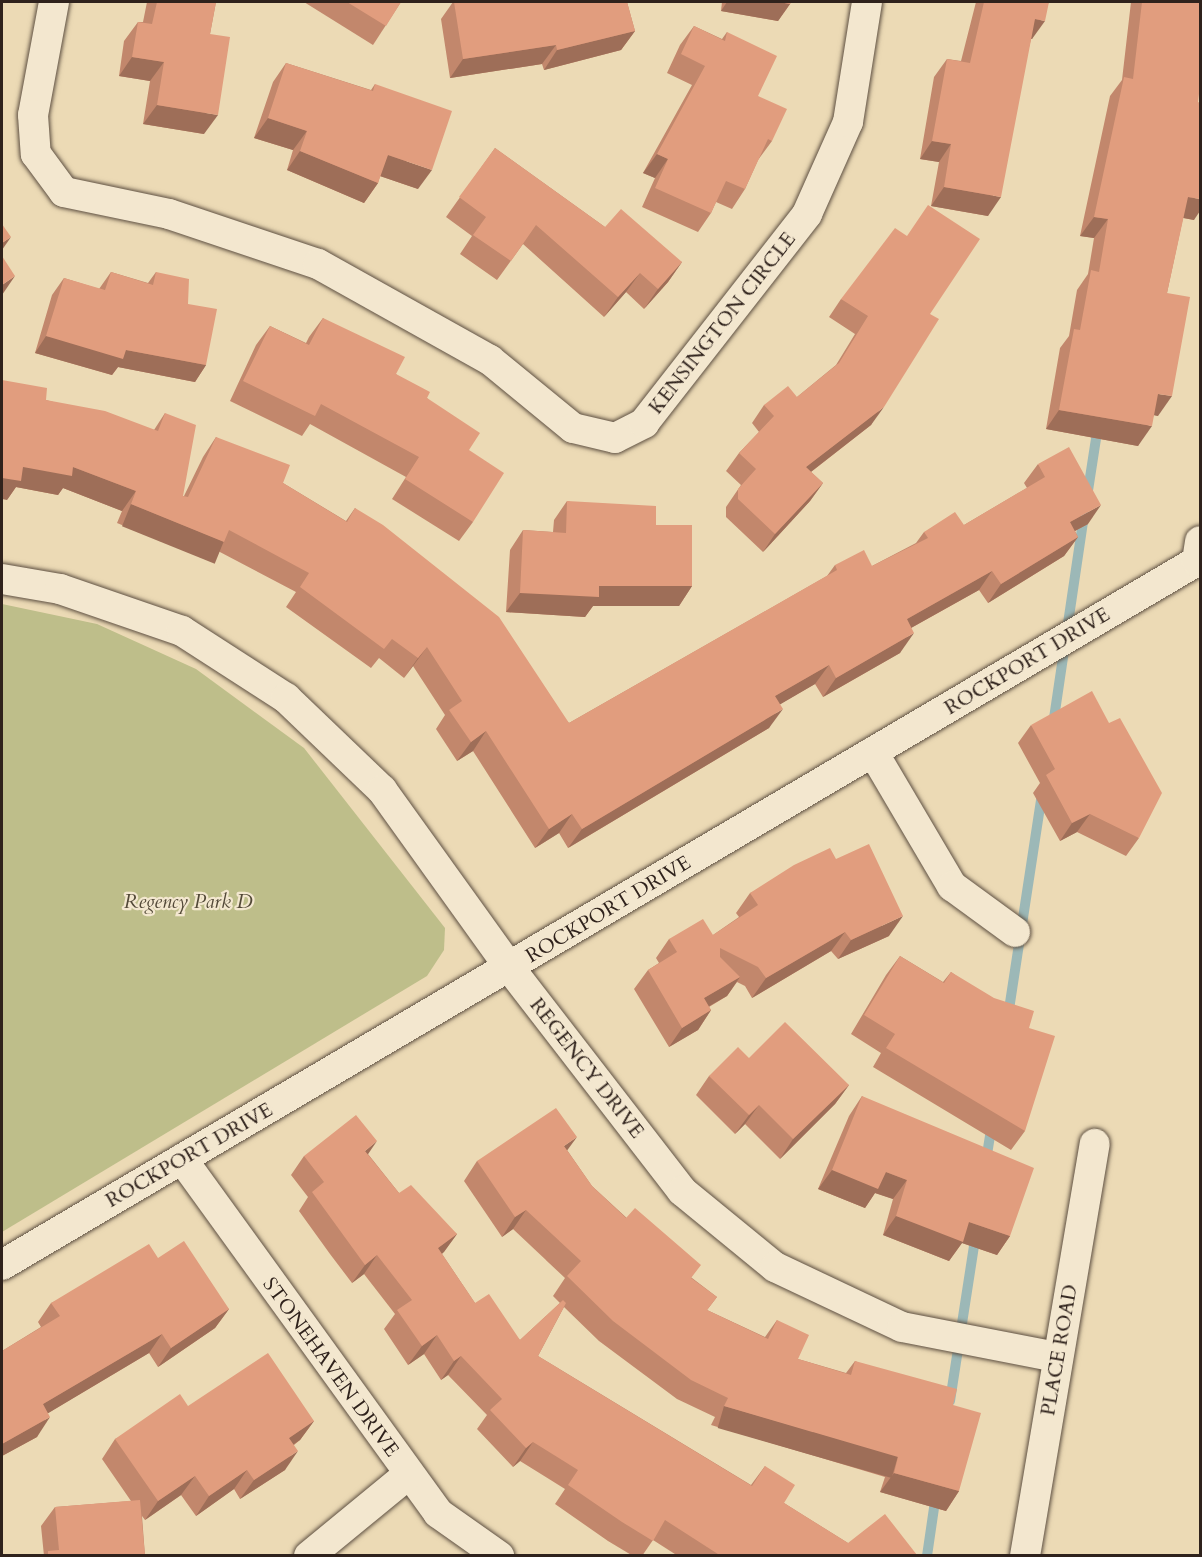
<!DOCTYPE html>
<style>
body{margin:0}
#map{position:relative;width:1202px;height:1557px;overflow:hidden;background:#ecdab5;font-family:Cardo,serif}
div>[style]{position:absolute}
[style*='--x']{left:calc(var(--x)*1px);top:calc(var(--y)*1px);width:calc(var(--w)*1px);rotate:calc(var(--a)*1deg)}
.green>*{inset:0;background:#bebe8a}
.stream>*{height:10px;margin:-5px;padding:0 5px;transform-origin:5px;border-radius:5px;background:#9cb8b7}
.roads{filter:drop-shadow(0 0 2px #5e5042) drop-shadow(0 0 2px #5e5042)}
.minor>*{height:30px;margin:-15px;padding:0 15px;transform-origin:15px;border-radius:15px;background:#f3e7cf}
.wall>*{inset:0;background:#c2876c}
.shaded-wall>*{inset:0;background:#9e6e58;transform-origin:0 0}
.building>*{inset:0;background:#e19d7e}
span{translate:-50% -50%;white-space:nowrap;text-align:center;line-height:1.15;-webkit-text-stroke:4.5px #f3e7cf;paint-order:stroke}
.street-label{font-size:20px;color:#2f221c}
.park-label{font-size:20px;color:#534938;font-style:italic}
.frame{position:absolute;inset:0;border:3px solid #2f221c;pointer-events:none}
</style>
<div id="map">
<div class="green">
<i style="clip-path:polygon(2px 604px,97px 624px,196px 669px,304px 748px,445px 928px,444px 950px,427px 976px,2px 1232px)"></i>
</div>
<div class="stream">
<i style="--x:1087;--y:497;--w:72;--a:-81.2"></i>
<i style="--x:1053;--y:725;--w:212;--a:-81.6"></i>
<i style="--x:1008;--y:1016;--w:225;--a:-81.3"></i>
<i style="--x:986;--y:1161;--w:38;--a:-81"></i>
<i style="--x:950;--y:1401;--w:170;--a:-81.2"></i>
<i style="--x:927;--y:1556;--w:63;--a:-81.7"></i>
</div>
<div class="roads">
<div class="minor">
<i style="--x:54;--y:2;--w:115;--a:100.5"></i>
<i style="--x:33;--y:115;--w:39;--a:86"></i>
<i style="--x:36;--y:154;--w:47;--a:53.6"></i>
<i style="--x:64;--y:192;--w:107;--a:11.8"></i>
<i style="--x:169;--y:214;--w:157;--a:18.6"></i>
<i style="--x:318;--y:264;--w:197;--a:29.2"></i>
<i style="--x:490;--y:360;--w:107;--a:39.3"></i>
<i style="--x:573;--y:428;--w:43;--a:13.4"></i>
<i style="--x:615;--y:438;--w:33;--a:-27"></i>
<i style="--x:644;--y:423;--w:265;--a:-52"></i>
<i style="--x:807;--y:214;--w:101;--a:-66"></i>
<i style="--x:848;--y:122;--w:121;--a:-81"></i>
<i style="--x:2;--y:579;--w:59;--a:9.8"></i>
<i style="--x:60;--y:589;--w:129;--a:19"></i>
<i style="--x:182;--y:631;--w:124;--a:32.8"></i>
<i style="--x:286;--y:698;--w:133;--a:43.8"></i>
<i style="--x:382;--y:790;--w:218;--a:54.3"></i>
<i style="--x:509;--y:967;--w:283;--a:52.3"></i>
<i style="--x:682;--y:1191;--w:120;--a:39.3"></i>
<i style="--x:775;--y:1267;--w:140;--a:25.3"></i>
<i style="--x:902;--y:1327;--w:158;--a:11"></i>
<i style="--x:873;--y:752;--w:156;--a:59.5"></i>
<i style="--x:952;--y:886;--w:78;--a:36.1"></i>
<i style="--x:182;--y:1159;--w:437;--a:54.1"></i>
<i style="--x:438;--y:1513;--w:75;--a:35.2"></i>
<i style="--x:2;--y:1265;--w:1387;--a:-30.5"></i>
<i style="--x:1197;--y:561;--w:20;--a:-81"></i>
<i style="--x:309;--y:1556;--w:129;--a:-39.4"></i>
<i style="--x:1025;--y:1556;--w:418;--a:-80.4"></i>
</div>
</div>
<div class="wall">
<i style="clip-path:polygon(147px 2px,216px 2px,210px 34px,204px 134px,143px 124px,150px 81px,119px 76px,124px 41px,138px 22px,143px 22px)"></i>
<i style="clip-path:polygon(304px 2px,401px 2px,373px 45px)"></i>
<i style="clip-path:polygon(453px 2px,627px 2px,635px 31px,621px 50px,544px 70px,542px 64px,450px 78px,441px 19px)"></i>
<i style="clip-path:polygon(722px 2px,791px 2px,790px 4px,778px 21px,721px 11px)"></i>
<i style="clip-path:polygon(976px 2px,1049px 2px,1032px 39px,1031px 39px,988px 216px,931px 206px,939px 162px,920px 159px,934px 77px,947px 59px,961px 61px)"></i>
<i style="clip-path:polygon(1131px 2px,1200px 2px,1194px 220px,1183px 218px,1167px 293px,1158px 416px,1154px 415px,1138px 446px,1046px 429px,1060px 348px,1069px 336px,1077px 290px,1088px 274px,1094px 238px,1080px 236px,1110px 96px,1122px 80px)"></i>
<i style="clip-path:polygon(694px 26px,722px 39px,727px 32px,758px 96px,772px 141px,758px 160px,745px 189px,732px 209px,716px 202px,711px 213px,698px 232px,642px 207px,655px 178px,643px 173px,692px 85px,667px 73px,680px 45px)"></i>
<i style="clip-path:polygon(286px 63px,371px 90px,375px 84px,418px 189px,380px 176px,378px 183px,364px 203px,287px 170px,293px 150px,254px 138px,273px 82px)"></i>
<i style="clip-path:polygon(495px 148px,605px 227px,682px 262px,668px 282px,644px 309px,626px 292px,604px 317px,523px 244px,497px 280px,460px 254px,472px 236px,446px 217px)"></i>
<i style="clip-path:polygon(111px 272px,148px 283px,156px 272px,188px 304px,206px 365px,195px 382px,118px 367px,112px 375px,35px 353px,52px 295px,64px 278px,99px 289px)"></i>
<i style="clip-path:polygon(841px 299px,930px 314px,871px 425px,811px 472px,823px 483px,810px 501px,763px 552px,726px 517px,726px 507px,741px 485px,726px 471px,739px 453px,759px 432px,752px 423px,764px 405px,797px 397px,836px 365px,855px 334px,829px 317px)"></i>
<i style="clip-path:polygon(323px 318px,427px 398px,469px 450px,473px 522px,459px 541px,392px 499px,406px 477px,310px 424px,302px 436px,230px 401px,256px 345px,270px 326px,306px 343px,309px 337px)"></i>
<i style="clip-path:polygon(46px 400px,154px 430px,165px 413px,183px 496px,184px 496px,203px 457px,216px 437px,283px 483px,346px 521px,355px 508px,569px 723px,827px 576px,835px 565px,872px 566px,916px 543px,924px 532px,964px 525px,1027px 488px,1024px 483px,1038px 464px,1088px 524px,1075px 531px,1078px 537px,1064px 556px,988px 603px,979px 590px,911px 628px,900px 653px,823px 697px,815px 684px,780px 704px,769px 728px,568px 848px,559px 833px,535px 848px,473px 751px,457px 761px,436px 729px,445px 715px,413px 666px,404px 678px,379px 658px,371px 668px,286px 607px,296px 592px,218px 551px,210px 561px,117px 523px,122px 511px,63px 488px,58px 495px,16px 487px,7px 500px)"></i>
<i style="clip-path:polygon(567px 501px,656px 525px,692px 586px,679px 606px,593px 606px,585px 617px,506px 612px,510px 550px,523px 530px,553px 532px,554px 520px)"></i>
<i style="clip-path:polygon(1031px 725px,1139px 838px,1126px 856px,1077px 832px,1060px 841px,1033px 793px,1040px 783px,1018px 743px)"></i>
<i style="clip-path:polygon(836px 859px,889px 936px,838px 959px,831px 951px,752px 998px,745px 986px,737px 982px,727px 996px,709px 1007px,711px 1010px,698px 1030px,669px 1047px,634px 989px,648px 970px,659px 963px,656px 958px,669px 939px,713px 935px,739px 917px,736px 913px,750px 893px)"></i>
<i style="clip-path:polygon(900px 956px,943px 982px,951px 972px,1029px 1028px,1025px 1131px,1011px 1150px,873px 1067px,881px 1053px,851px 1034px,886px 975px)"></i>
<i style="clip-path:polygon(749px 1058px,849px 1085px,835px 1104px,780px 1159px,745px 1124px,735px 1134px,696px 1095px,709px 1076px)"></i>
<i style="clip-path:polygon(862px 1096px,1010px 1236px,997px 1255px,962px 1243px,949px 1261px,883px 1235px,893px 1199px,875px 1193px,865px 1208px,818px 1189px,849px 1116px)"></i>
<i style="clip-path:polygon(567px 1150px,592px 1186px,692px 1278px,717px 1297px,707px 1310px,765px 1337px,777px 1320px,798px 1359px,846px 1373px,855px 1361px,953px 1405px,959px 1491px,946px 1511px,880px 1492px,885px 1477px,711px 1425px,715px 1417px,677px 1399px,599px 1341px,564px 1307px,538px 1356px,751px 1485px,765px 1466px,784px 1503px,848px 1543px,916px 1556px,678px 1556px,653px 1540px,642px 1556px,633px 1556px,608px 1541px,555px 1504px,565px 1489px,520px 1461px,513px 1467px,477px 1429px,487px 1415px,448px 1375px,441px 1380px,424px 1354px,408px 1365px,384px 1329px,395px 1314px,364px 1274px,352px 1283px,330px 1254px,299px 1211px,308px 1197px,291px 1175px,304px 1156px,368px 1154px,399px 1193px,457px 1234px,442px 1254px,475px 1303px,520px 1340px,560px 1303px,553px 1296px,565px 1278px,513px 1229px,502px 1237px,464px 1181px,477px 1161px)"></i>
<i style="clip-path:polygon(158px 1258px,229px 1309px,215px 1328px,158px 1367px,149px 1353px,48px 1413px,37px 1437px,2px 1456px,2px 1351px,41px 1327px,38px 1322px,51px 1303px)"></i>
<i style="clip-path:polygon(188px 1406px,314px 1421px,300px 1440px,294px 1445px,285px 1470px,240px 1499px,234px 1489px,196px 1516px,181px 1495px,145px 1520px,142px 1516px,145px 1556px,44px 1556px,41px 1526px,55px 1507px,131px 1501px,102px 1459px,115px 1439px)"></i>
</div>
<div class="shaded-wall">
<i style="clip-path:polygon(727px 2px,779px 2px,790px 4px,778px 21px,721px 11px)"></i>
<i style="clip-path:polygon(1035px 19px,1045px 21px,1032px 39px,1022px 37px)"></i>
<i style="clip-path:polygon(635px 31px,621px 50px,544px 70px,557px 50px)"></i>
<i style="clip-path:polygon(556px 45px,542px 64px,450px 78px,463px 59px)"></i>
<i style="clip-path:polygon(132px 57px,164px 62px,150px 81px,119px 76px)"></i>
<i style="clip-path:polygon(157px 105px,218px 115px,204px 134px,143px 124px)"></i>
<i style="clip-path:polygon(268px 118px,307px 131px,293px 150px,254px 138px)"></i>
<i style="clip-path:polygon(932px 141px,951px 144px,939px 162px,920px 159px)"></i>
<i style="clip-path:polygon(300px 151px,378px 183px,364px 203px,287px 170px)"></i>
<i style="clip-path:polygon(657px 154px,668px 159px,655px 178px,643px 173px)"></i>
<i style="clip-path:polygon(388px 155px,432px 170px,418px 189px,374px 174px)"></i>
<i style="clip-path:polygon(944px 187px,1001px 197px,988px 216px,931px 206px)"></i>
<i style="clip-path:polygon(1188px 197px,1200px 199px,1200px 211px,1194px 220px,1174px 216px)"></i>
<i style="clip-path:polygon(1094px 217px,1108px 219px,1094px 238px,1080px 236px)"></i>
<i style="clip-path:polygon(11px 237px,2px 250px,2px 243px)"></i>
<i style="clip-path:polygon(682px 262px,668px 282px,644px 309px,658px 289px)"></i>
<i style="clip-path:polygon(640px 273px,626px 292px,604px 317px,618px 297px)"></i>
<i style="clip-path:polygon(15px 276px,2px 295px,2px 285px)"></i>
<i style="clip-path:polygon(46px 336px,126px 350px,206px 365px,195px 382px,118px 367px,112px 375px,35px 353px)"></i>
<i style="clip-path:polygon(1158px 394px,1172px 396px,1158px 416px,1144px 413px)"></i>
<i style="clip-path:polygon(884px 407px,871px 425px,794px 485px,806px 467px)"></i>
<i style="clip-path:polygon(1059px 410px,1152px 426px,1138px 446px,1046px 429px)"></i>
<i style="clip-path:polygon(23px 467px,73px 467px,136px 491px,122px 511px,63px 488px,58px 495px,16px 487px,7px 500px,2px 499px,2px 478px)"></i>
<i style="clip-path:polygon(823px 483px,810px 501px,763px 552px,775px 534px)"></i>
<i style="left:131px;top:504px;width:100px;height:24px;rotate:22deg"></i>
<i style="clip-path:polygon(1101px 505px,1088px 524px,1056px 541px,1070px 522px)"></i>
<i style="clip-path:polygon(1078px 537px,1064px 556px,988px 603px,1001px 584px)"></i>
<i style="clip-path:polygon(992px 571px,979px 590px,893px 638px,907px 619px)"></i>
<i style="clip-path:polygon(599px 586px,692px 586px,679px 606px,593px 606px,585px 617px,506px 612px,520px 593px)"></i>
<i style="clip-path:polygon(914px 633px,900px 653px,823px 697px,836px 678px)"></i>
<i style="clip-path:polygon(427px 647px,413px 666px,404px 678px,418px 658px)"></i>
<i style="clip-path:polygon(829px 665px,815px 684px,762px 715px,775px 696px)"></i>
<i style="clip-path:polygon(783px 709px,769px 728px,568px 848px,582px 829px)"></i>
<i style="clip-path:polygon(486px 731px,473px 751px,457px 761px,471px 742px)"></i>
<i style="clip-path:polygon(572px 814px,559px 833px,535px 848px,549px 829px)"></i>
<i style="clip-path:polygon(1090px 814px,1077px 832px,1060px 841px,1072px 823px)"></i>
<i style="clip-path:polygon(903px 916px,889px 936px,838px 959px,851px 940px)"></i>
<i style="clip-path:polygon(845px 932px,831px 951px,752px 998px,766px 978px)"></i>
<i style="clip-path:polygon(740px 977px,727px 996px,690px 1017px,704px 998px)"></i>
<i style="clip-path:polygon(711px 1010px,698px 1030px,669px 1047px,682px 1028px)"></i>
<i style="clip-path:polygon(849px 1085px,835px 1104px,780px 1159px,793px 1139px)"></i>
<i style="clip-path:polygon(759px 1105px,745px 1124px,735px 1134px,749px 1115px)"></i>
<i style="clip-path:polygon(577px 1137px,563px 1156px,564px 1146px)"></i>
<i style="clip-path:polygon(377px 1141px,364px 1160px,365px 1151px)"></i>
<i style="clip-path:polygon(832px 1170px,886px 1172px,907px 1180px,893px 1199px,875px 1193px,865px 1208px,818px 1189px)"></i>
<i style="clip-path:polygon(526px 1210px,513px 1229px,502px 1237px,515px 1217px)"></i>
<i style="clip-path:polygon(896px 1216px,969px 1222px,1010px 1236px,997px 1255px,962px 1243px,949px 1261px,883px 1235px)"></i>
<i style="clip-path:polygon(457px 1234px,444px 1252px,425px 1267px,438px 1248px)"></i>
<i style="clip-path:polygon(377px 1255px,364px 1274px,352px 1283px,365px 1265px)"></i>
<i style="clip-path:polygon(229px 1309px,215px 1328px,158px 1367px,171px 1348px)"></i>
<i style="clip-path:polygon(162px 1334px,149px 1353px,30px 1424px,43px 1404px)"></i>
<i style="clip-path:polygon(437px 1335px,424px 1354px,408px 1365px,422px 1346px)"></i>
<i style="clip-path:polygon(461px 1356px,448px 1375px,441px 1380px,454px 1361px)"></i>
<i style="left:724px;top:1406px;width:181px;height:23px;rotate:16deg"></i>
<i style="clip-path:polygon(50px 1417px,37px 1437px,2px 1456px,2px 1444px)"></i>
<i style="clip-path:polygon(314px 1421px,300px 1440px,275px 1457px,289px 1438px)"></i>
<i style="clip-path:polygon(533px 1442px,520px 1461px,513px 1467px,526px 1448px)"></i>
<i style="clip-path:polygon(298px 1451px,285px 1470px,240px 1499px,254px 1480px)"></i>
<i style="clip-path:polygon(247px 1470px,234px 1489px,196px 1516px,209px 1496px)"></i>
<i style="clip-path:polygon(894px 1473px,959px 1491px,946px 1511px,880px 1492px)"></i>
<i style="clip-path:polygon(195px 1476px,181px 1495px,145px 1520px,158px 1501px)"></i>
</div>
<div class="building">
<i style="clip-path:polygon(157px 2px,216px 2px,210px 34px,230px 37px,218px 115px,157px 105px,164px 62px,132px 57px,138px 22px,152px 24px)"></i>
<i style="clip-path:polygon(347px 2px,401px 2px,386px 26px)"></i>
<i style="clip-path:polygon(454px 2px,627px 2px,635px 31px,557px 50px,556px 45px,463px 59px)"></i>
<i style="clip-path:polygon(779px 2px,791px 2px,790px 4px)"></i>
<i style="clip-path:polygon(984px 2px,1049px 2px,1045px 21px,1035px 19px,1001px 197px,944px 187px,951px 144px,932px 141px,947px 59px,970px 63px)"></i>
<i style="clip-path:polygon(1142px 2px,1200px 2px,1200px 86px,1198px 102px,1200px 103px,1200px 199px,1188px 197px,1167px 293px,1190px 297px,1172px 396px,1158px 394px,1152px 426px,1059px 410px,1074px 329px,1080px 330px,1091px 270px,1099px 272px,1108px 219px,1094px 217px,1124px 77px,1133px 79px)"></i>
<i style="clip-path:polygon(694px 26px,725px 41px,727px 32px,777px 56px,758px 96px,787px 109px,772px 141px,768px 139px,745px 189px,726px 181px,711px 213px,655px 188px,668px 159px,657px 154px,705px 66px,681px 54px)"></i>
<i style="clip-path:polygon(286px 63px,373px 91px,375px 84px,452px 111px,432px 170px,388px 155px,378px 183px,300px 151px,307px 131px,268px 118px)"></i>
<i style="clip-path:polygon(495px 148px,605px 227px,621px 209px,682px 262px,658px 289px,640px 273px,618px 297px,536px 225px,511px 261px,473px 235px,486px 217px,459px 197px)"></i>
<i style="clip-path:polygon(928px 205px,980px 239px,930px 314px,939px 319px,884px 407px,806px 467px,823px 483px,775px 534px,738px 499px,738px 489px,756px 469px,739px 453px,774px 416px,764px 405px,788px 386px,797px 397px,839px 363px,868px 316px,841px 299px,895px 228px,907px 236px)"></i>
<i style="clip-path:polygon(2px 224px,11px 237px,2px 243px)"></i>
<i style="clip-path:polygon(2px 256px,15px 276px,2px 285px)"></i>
<i style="clip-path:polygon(111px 272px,153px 285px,156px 272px,189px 279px,188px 304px,217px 309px,206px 365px,126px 350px,123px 359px,46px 336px,64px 278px,105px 290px)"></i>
<i style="clip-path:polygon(323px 318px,405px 357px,396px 374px,430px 392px,427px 398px,480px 433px,469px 450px,504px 473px,473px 522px,405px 479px,419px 457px,321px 404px,315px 416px,243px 381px,270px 326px,309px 345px)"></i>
<i style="clip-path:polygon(2px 380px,47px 388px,46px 400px,105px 411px,158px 431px,165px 413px,196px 425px,183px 496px,188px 497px,216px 437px,290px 465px,283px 483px,347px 522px,355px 508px,383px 525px,499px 617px,569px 723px,837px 570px,835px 565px,864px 550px,872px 566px,928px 538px,924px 532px,955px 512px,964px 525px,1045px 477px,1038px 464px,1069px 447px,1101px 505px,1070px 522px,1078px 537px,1001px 584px,992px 571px,907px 619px,914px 633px,836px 678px,829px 665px,775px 696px,783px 709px,582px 829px,572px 814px,549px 829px,486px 731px,471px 742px,449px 710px,462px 701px,427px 647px,418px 658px,392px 639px,384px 649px,300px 587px,309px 573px,229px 530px,224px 542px,131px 504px,136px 491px,73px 467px,72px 476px,23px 467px,21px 481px,2px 478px)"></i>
<i style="clip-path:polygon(567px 501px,656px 506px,656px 525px,692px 525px,692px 586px,599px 586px,599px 597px,520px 593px,523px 530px,566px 533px)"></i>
<i style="clip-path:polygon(1092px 691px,1109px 723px,1120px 718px,1162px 793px,1139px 838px,1090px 814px,1072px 823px,1046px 775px,1055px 769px,1031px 725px)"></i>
<i style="clip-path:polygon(869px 844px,903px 916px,851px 940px,845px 932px,766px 978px,758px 967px,720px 948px,720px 957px,740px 977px,704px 998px,711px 1010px,682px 1028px,648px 970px,677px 952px,669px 939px,703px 919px,713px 935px,758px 905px,750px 893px,794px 865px,830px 848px,836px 859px)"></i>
<i style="clip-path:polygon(900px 956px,944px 983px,951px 972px,994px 998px,1034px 1011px,1029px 1028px,1055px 1036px,1025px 1131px,886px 1048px,895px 1034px,864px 1015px)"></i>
<i style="clip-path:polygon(785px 1022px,849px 1085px,793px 1139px,759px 1105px,749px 1115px,709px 1076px,738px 1047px,749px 1058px)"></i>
<i style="clip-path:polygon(862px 1096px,1034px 1168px,1010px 1236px,969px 1222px,963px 1242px,896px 1216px,907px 1180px,886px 1172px,878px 1189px,832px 1170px)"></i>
<i style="clip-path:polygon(556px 1108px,577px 1137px,564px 1146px,592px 1186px,626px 1218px,635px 1208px,701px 1265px,691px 1278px,717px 1297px,707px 1310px,768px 1339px,777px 1320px,809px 1335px,798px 1359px,851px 1375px,855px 1361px,957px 1389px,953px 1405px,981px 1413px,959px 1491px,894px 1473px,898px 1457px,724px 1406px,728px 1398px,691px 1380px,613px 1321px,567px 1276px,581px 1261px,526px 1210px,515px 1217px,477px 1161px)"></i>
<i style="clip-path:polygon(356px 1115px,377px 1141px,365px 1151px,399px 1193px,411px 1185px,457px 1234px,438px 1248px,475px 1303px,489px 1294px,520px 1340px,563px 1300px,566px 1303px,538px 1356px,752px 1486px,765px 1466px,795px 1485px,784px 1503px,848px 1543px,885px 1514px,917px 1555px,721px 1556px,665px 1520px,653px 1541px,622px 1522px,568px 1485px,578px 1470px,533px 1442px,526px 1448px,490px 1410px,502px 1399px,461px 1356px,454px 1361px,437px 1335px,422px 1346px,397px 1310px,412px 1300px,377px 1255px,365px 1265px,312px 1192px,324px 1182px,304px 1156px)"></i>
<i style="clip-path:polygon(184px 1241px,229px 1309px,171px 1348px,162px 1334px,43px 1404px,50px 1417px,2px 1444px,2px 1351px,60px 1316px,51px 1303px,149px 1244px,158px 1258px)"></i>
<i style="clip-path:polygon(268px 1353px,314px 1421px,289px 1438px,298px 1451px,254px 1480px,247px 1470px,209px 1496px,195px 1476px,158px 1501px,115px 1439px,180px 1394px,188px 1406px)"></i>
<i style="clip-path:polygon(140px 1500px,145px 1556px,48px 1556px,48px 1551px,59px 1550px,55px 1507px)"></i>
</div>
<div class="street-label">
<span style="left:722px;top:323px;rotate:-52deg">KENSINGTON CIRCLE</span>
<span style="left:1027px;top:661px;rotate:-31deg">ROCKPORT DRIVE</span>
<span style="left:608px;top:909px;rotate:-31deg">ROCKPORT DRIVE</span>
<span style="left:587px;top:1068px;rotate:52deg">REGENCY DRIVE</span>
<span style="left:189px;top:1155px;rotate:-30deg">ROCKPORT DRIVE</span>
<span style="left:1059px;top:1350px;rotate:-80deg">PLACE ROAD</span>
<span style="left:331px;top:1367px;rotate:54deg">STONEHAVEN DRIVE</span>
</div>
<div class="park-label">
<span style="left:188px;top:901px">Regency Park D</span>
</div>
<div class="frame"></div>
</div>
